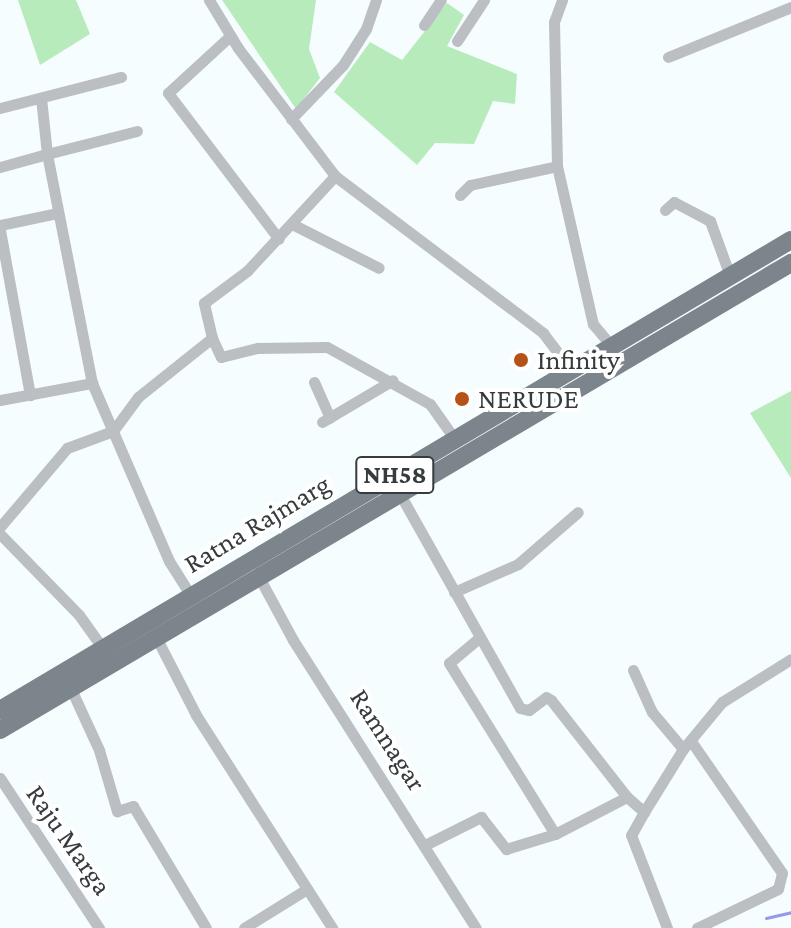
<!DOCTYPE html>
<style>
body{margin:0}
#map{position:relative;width:791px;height:928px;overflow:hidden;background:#f5fdff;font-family:"Crimson Pro",serif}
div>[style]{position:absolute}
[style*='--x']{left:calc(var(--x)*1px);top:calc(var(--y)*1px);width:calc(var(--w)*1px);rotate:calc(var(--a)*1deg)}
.green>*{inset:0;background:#b8ebbb}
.stream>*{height:3px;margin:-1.5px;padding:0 1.5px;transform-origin:1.5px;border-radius:1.5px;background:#949ae7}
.minor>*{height:11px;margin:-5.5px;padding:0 5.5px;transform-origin:5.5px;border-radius:5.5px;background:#bbbfc3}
.trunk>*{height:18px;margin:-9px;padding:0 9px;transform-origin:9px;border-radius:9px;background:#7c848c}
.dots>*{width:22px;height:22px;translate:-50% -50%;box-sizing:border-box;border:4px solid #fff;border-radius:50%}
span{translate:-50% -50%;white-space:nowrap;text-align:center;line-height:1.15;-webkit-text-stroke:8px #fff;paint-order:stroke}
.shield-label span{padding:2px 6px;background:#fff;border:2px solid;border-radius:6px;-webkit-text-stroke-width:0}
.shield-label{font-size:26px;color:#363c3d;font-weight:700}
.poi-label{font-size:28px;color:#363c3d}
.left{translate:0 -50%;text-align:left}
.street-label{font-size:28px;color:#363c3d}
</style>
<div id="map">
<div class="green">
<i style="clip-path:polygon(18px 0,76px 0,90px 34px,40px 65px)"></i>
<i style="clip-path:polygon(222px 0,316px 0,309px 49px,320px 78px,296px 109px)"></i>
<i style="clip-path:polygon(447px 3px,464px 15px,447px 46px,517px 74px,515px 104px,493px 101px,474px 144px,435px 143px,417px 165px,334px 92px,370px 42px,402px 60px)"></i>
<i style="clip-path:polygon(791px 391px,791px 478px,750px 413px)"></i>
</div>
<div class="stream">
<i style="--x:766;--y:918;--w:26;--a:-13"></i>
</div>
<div class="minor">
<i style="--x:209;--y:0;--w:56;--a:58.9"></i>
<i style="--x:238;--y:48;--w:161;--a:52.8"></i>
<i style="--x:335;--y:176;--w:261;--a:37"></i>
<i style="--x:543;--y:333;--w:46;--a:52.9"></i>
<i style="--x:562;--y:0;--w:23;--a:110"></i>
<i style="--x:554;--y:22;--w:144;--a:88.8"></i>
<i style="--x:557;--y:166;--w:162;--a:77.2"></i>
<i style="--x:593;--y:324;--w:30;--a:50"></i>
<i style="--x:424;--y:25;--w:30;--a:-56"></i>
<i style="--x:230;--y:36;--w:84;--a:137.4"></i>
<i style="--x:168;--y:93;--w:183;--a:52.8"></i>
<i style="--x:457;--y:41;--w:49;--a:-56.6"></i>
<i style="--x:668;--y:57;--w:133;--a:-22.1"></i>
<i style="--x:0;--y:108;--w:125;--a:-14.4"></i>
<i style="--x:291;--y:119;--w:75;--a:-46.1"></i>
<i style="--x:343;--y:65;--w:43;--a:-57.4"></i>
<i style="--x:366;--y:29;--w:31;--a:-71"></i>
<i style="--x:137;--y:131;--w:93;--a:165.7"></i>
<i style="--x:47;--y:154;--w:233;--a:78.9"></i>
<i style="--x:92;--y:383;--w:194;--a:66.6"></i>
<i style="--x:169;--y:561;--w:41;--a:57.8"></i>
<i style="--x:0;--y:167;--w:49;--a:-15.5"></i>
<i style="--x:47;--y:154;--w:56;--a:-96.1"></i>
<i style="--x:460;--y:195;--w:14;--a:-45"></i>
<i style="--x:470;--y:185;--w:89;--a:-12.3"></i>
<i style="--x:665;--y:210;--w:12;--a:-42"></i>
<i style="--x:674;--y:202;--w:41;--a:27.8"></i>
<i style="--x:710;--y:221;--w:59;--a:70"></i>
<i style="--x:292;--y:224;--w:97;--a:26.8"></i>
<i style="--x:0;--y:225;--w:58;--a:-11.9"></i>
<i style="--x:0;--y:230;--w:168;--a:79.7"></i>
<i style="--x:212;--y:338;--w:21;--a:65"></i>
<i style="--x:221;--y:357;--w:38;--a:-14"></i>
<i style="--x:258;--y:348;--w:69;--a:-0.8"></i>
<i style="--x:327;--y:347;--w:118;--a:29"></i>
<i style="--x:430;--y:404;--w:42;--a:54.8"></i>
<i style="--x:314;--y:382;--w:39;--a:66"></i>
<i style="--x:0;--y:400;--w:94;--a:-10.5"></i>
<i style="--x:322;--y:422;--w:82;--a:-30.6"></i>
<i style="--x:401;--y:496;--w:243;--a:60.7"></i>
<i style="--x:520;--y:708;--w:9;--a:13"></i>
<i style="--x:529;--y:710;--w:21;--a:-37"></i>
<i style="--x:546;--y:697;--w:6;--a:31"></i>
<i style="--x:551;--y:700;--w:123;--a:51.9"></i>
<i style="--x:627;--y:797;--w:23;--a:41"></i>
<i style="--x:644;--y:812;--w:74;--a:-58.2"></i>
<i style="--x:683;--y:749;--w:61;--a:-50.3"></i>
<i style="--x:722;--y:702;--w:81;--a:-31.9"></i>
<i style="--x:0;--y:527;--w:104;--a:-49.7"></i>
<i style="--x:67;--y:448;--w:49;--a:-20.3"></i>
<i style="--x:113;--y:431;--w:42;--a:-53.7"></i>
<i style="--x:138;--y:397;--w:95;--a:-38.6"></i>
<i style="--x:212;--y:338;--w:36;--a:-103"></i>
<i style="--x:204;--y:303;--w:54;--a:-36.7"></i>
<i style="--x:247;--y:271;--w:129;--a:-47.2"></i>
<i style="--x:0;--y:534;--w:113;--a:45.7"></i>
<i style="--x:79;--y:615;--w:43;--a:54.5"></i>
<i style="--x:260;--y:579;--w:69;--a:61.6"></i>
<i style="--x:293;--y:640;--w:341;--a:57.6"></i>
<i style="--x:454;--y:592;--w:70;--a:-23.6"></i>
<i style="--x:518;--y:564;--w:79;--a:-40.9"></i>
<i style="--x:479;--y:638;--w:39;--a:140"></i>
<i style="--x:449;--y:663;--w:201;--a:58.2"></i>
<i style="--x:157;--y:639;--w:85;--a:62.8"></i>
<i style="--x:196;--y:715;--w:253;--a:57.4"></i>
<i style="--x:633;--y:670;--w:46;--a:65.7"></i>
<i style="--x:652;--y:712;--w:48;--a:50"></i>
<i style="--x:71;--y:689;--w:67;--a:65.3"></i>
<i style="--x:99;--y:750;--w:64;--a:73.6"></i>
<i style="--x:117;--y:811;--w:17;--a:-17"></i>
<i style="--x:133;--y:806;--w:142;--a:59.1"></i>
<i style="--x:691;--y:741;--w:160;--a:55.4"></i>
<i style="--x:782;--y:873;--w:16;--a:104"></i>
<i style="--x:778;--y:889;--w:90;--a:154.3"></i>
<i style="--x:0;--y:778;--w:180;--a:56.6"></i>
<i style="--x:644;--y:812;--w:26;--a:119"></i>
<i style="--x:631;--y:835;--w:100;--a:68.8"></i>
<i style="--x:425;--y:845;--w:63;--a:-26.6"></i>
<i style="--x:481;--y:817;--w:41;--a:52"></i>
<i style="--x:506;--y:849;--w:51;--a:-17"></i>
<i style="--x:555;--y:834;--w:81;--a:-27.2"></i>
<i style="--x:244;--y:928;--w:74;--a:-31.8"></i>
</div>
<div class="trunk">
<i style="--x:0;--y:710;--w:920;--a:-30.72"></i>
<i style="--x:0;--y:730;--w:919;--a:-30.56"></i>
</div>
<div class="dots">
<i style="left:521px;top:360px;background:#b55218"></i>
<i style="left:462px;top:399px;background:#b55218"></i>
</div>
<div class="shield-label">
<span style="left:395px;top:475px">NH58</span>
</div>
<div class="poi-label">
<span class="left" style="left:537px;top:360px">Infinity</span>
<span class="left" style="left:478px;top:399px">NERUDE</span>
</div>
<div class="street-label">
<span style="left:257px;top:524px;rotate:-31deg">Ratna Rajmarg</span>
<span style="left:388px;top:740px;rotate:57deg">Ramnagar</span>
<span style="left:69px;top:840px;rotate:55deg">Raju Marga</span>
</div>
</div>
